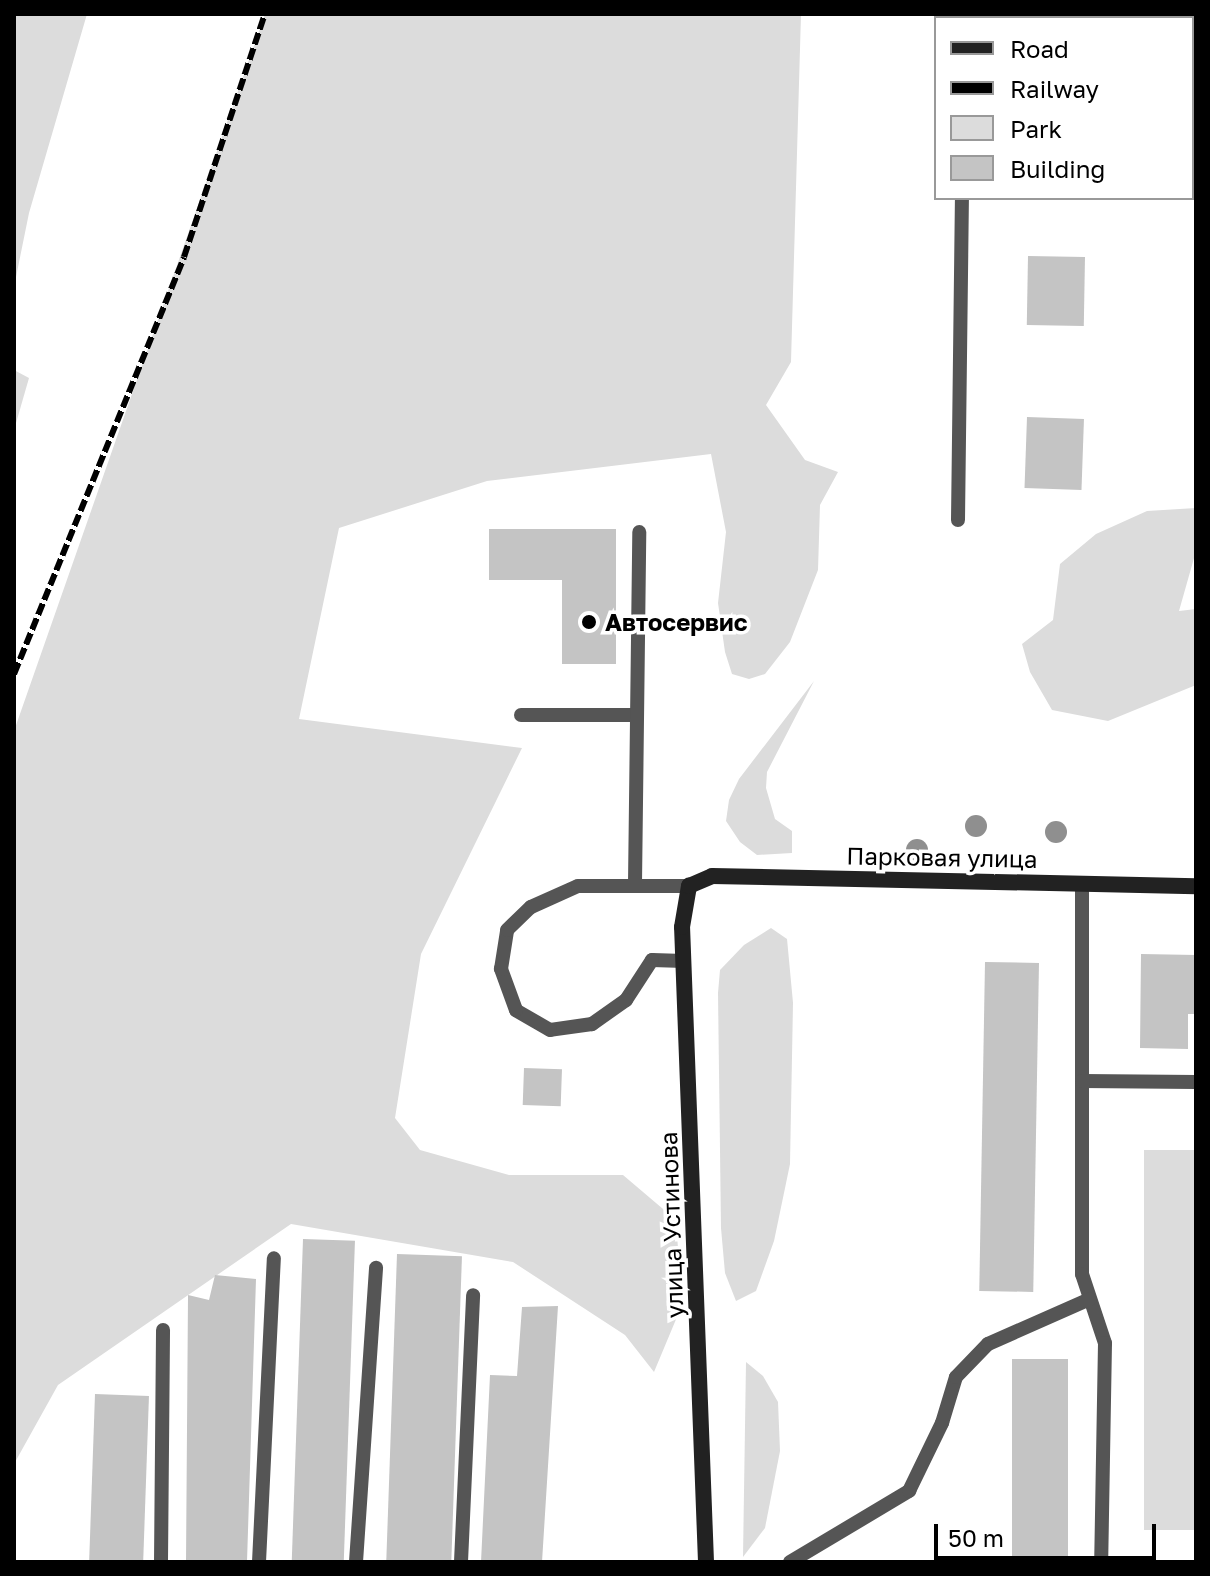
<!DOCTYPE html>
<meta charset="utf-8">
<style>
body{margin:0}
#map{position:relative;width:1210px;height:1576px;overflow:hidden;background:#fff;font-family:"Golos Text",sans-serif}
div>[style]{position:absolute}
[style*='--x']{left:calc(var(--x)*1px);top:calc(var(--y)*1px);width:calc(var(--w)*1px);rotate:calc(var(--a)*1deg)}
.green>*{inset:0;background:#dcdcdc;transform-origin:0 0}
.building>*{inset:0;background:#c4c4c4;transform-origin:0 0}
.lane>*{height:14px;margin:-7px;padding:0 7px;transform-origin:7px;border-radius:7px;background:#555}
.secondary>*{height:16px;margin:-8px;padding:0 8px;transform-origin:8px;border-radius:8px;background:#222}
.rail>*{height:6px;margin-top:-3px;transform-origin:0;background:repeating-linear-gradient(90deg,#000 0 12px,transparent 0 16px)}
.trees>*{width:22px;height:22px;margin:-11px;border-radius:50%;background:#8f8f8f}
.dots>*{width:22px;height:22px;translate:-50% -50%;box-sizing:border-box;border:4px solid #fff;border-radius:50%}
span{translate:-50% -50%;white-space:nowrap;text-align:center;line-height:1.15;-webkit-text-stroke:7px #fff;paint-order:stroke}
.poi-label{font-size:24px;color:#000;font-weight:700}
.left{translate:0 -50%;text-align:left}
.street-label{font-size:24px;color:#000}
.frame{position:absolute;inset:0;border:16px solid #000;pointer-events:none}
.legend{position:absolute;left:934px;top:16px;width:260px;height:184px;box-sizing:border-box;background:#fff;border:2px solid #999;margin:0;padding:10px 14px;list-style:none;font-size:24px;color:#000}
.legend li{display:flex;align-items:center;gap:16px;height:40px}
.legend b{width:40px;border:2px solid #999}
.scale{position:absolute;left:934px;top:1524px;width:222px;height:36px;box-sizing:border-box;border:4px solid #000;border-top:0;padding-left:10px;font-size:24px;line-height:28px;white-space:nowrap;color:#000;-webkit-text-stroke:6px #fff;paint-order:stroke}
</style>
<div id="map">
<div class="green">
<i style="clip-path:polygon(14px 14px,87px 14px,29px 213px,14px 287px)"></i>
<i style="clip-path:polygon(265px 14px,801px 14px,791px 362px,766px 405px,805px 460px,838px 472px,820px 505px,818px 570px,790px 642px,765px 674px,749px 679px,732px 674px,725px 652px,718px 603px,726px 532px,711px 454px,487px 481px,339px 528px,299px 719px,522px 748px,421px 954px,395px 1118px,420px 1150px,509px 1175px,623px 1175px,676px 1220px,682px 1305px,654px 1372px,625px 1335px,513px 1262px,291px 1224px,58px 1385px,14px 1464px,14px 731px)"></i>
<i style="clip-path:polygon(14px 370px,29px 378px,14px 430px)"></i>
<i style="clip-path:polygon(1196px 508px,1196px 551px,1179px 611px,1196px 609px,1196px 685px,1108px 721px,1052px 710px,1030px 672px,1022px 644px,1053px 620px,1060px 564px,1096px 534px,1147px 511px)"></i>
<i style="clip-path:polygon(814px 681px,767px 772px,766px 788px,775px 819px,792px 831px,792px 853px,757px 855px,740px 842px,726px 821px,729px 800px,739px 779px)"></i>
<i style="clip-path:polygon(771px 928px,787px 939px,793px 1003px,790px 1164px,774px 1241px,756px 1291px,736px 1301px,725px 1273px,721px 1228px,718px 993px,720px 970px,744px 945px)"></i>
<i style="left:1144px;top:1150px;width:52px;height:380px"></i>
<i style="clip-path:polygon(746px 1362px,763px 1376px,778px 1402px,780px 1451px,765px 1528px,743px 1557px)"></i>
</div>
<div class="building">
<i style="left:1029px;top:14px;width:58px;height:4px"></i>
<i style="left:1028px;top:256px;width:57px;height:69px;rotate:1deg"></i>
<i style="left:1027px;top:417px;width:57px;height:71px;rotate:2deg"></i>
<i style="clip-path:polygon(489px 529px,616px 529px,616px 664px,562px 664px,562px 580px,489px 580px)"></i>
<i style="clip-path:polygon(1141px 954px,1196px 955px,1196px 1014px,1188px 1014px,1188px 1049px,1140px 1048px)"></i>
<i style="left:985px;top:962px;width:54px;height:329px;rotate:1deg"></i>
<i style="left:524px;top:1068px;width:38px;height:37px;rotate:2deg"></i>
<i style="left:303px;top:1239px;width:52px;height:324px;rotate:2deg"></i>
<i style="left:397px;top:1254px;width:65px;height:308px;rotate:2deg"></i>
<i style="clip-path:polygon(215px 1275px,256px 1279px,247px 1562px,186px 1562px,188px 1295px,209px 1300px)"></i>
<i style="clip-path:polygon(558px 1306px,542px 1562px,481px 1562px,490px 1375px,517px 1376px,522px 1307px)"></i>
<i style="left:1012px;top:1359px;width:56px;height:203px"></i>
<i style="left:95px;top:1394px;width:54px;height:168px;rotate:2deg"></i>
</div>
<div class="lane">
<i style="--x:964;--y:18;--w:4;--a:-90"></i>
<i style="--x:958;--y:520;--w:322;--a:-89.3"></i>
<i style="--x:521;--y:715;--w:116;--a:0"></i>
<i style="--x:635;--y:884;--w:352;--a:-89.3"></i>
<i style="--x:1082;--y:884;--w:390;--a:90"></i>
<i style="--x:1082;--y:1274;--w:73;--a:71.6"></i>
<i style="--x:1105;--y:1343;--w:219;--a:91"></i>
<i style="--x:684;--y:961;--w:32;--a:-178"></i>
<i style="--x:652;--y:960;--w:48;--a:123"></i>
<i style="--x:626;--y:1000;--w:42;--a:144.8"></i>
<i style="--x:592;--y:1024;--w:42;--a:171.9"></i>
<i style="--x:550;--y:1030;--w:39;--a:-150"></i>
<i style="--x:516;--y:1010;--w:44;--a:-110.1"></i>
<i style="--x:501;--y:969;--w:39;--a:-81"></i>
<i style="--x:507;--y:930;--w:33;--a:-44"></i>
<i style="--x:531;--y:907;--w:51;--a:-24.1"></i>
<i style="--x:578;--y:886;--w:111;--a:0"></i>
<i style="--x:1082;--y:1081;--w:114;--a:0.5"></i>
<i style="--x:161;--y:1562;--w:232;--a:-89.5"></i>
<i style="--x:259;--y:1562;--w:304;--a:-87.2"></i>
<i style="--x:356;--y:1562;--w:295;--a:-86.1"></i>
<i style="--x:461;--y:1562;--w:267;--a:-87.4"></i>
<i style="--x:790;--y:1562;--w:139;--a:-30.8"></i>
<i style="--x:909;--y:1491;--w:76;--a:-64.1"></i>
<i style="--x:942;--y:1423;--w:48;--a:-73.1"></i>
<i style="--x:956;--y:1377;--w:46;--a:-45.9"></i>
<i style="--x:988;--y:1344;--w:111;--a:-23.8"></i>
</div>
<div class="secondary">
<i style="--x:706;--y:1562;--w:635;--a:-92.16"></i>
<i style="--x:682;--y:927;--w:42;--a:-80.3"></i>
<i style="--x:689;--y:886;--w:25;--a:-23"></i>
<i style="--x:712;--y:876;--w:484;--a:1.2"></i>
</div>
<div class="rail">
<i style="--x:14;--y:674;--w:450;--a:-67.8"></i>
<i style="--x:184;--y:257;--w:256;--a:-71.6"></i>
</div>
<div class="trees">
<i style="left:976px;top:826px"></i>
<i style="left:1056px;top:832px"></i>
<i style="left:917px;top:850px"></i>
</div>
<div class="dots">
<i style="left:589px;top:622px;background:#000"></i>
</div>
<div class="poi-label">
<span class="left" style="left:605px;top:622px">Автосервис</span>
</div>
<div class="street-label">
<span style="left:942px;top:857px;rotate:1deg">Парковая улица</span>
<span style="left:671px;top:1225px;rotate:-92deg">улица Устинова</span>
</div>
<div class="frame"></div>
<ul class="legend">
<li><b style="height:10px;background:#222"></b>Road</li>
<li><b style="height:10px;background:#000"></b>Railway</li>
<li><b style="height:22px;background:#dcdcdc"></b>Park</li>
<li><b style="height:22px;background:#c4c4c4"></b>Building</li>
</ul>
<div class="scale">50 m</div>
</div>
